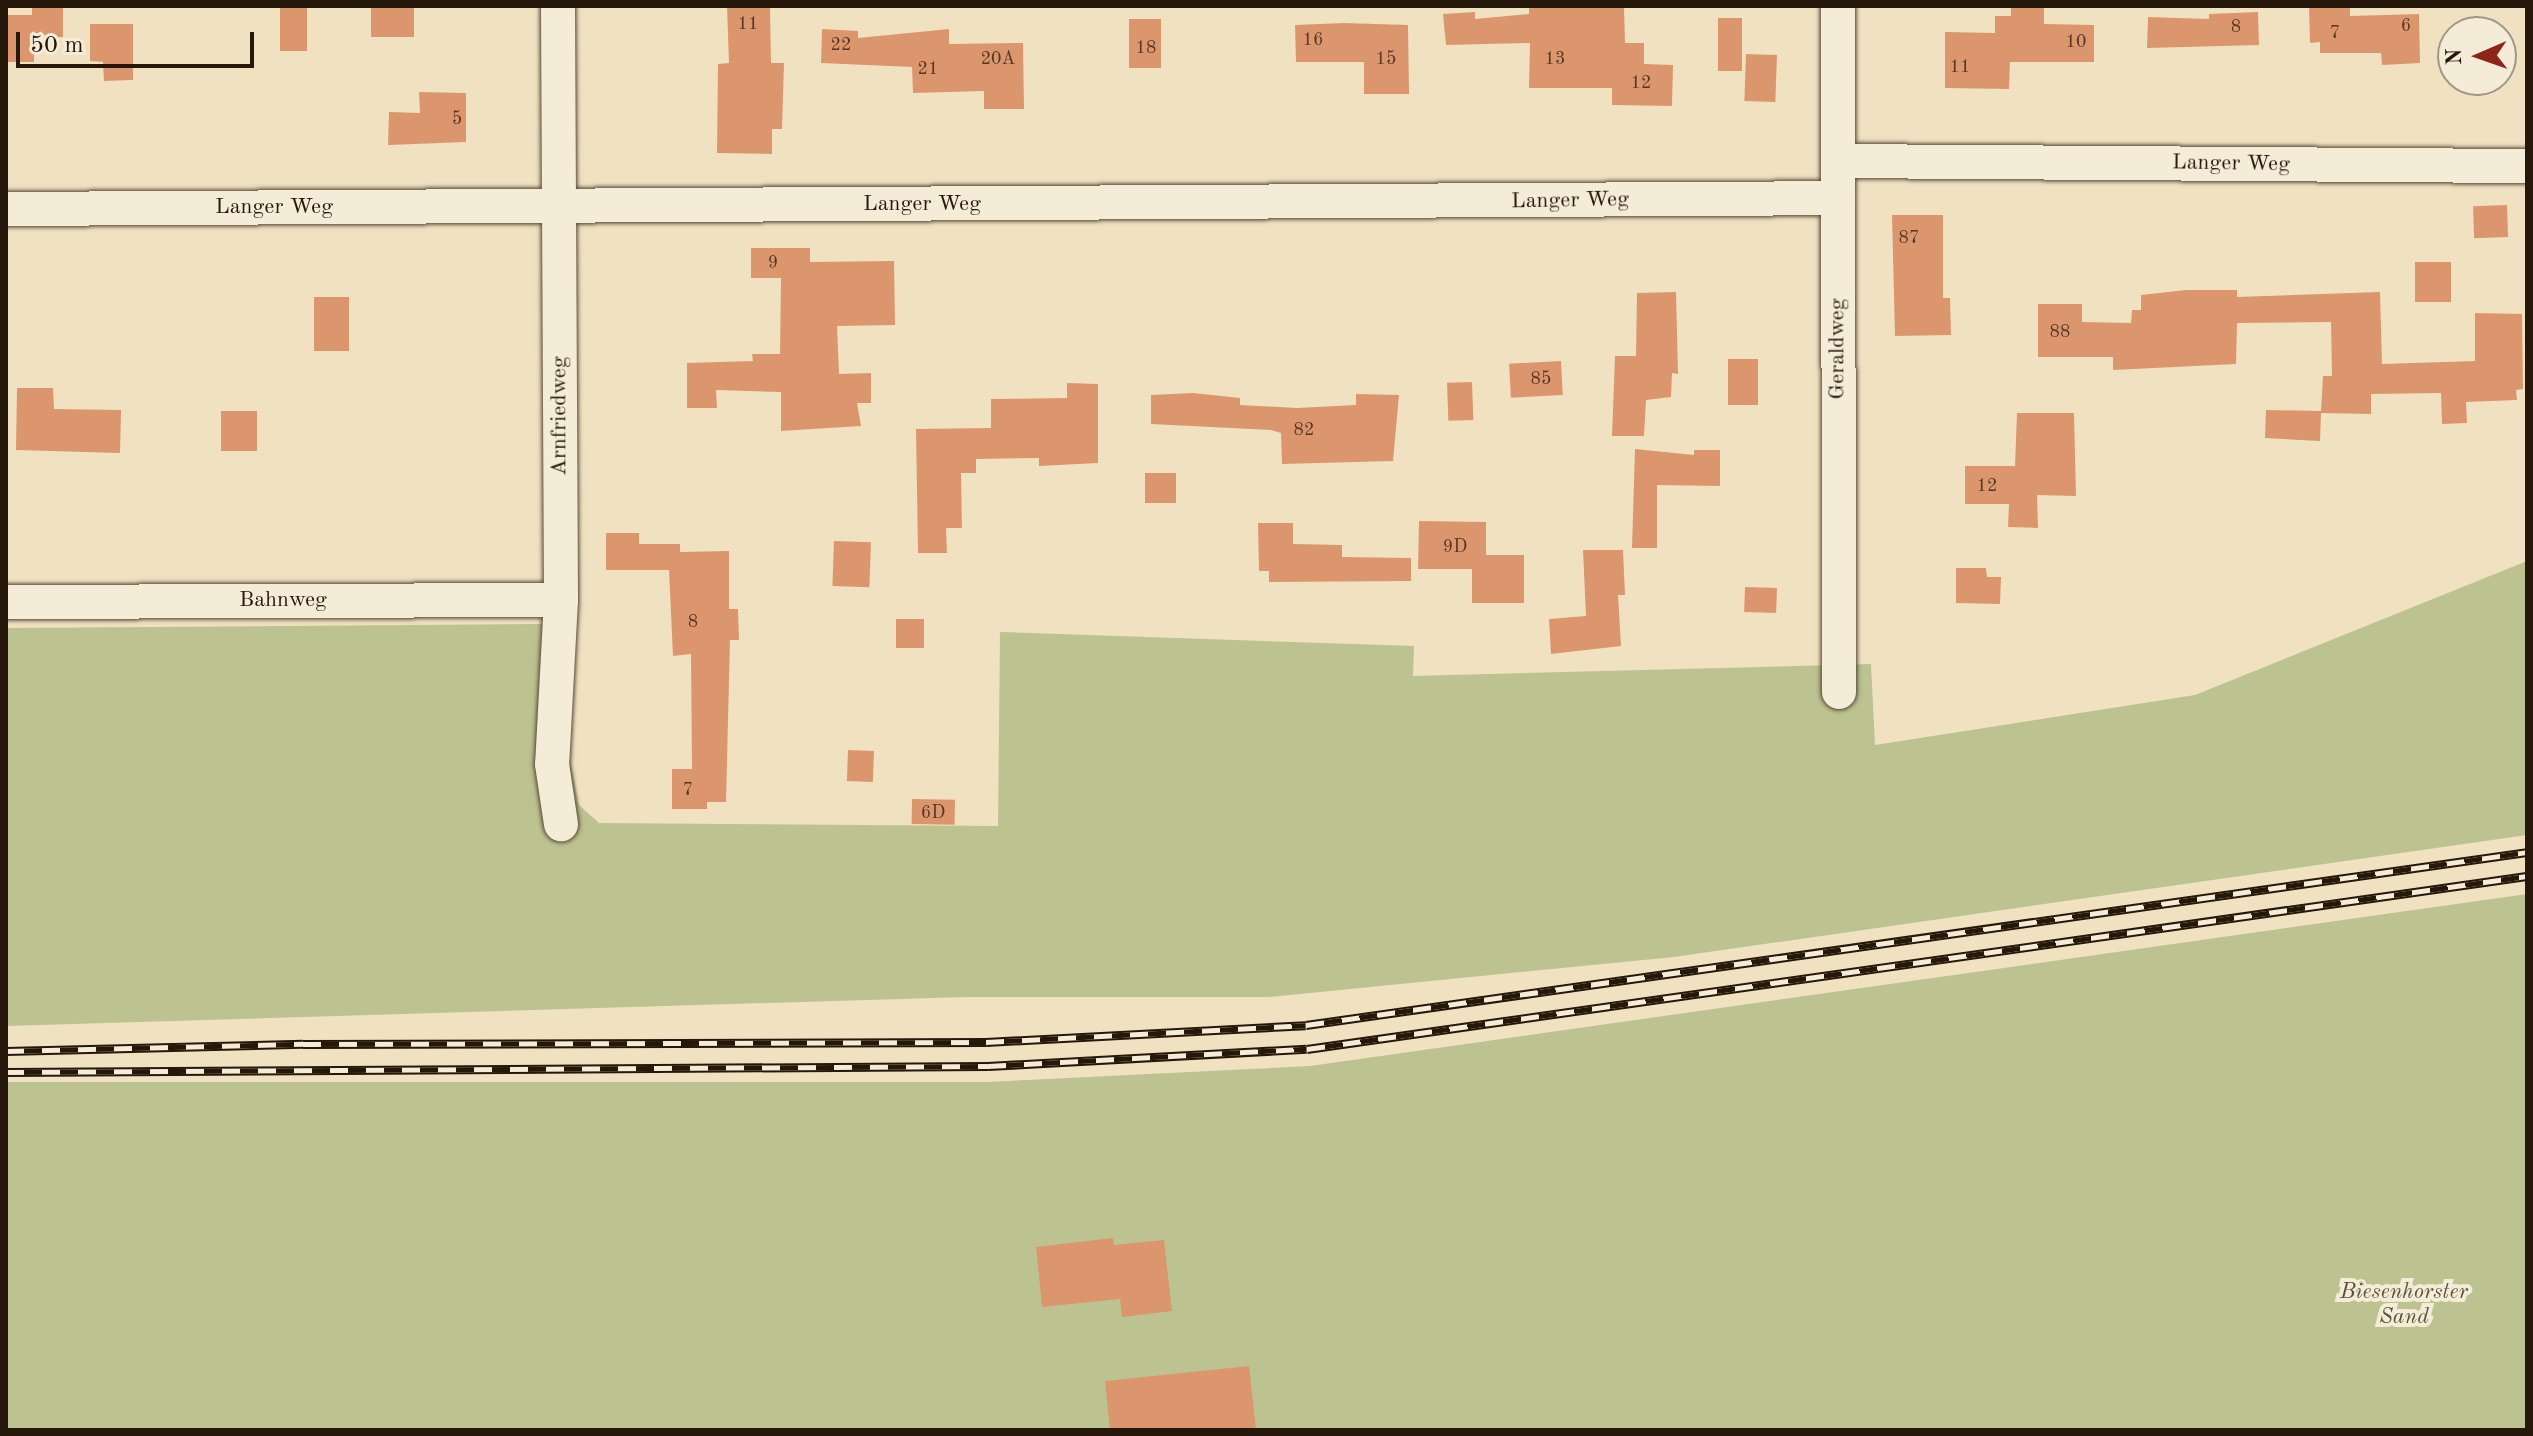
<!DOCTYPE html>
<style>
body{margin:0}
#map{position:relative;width:2533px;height:1436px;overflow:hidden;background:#f0e2c1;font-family:"Old Standard TT",serif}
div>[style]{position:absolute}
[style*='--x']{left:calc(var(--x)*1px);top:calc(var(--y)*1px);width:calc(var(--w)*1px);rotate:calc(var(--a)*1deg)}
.green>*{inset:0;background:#bcc391}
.building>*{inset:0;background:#dc966e;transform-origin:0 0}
.roads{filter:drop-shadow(0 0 2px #584a38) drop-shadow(0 0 2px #584a38)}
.minor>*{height:34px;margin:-17px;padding:0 17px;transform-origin:17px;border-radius:17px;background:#f5ecd7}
.rail>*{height:9px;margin-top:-4.5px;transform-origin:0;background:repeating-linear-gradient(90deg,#f5ecd7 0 18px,#26170b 0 36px);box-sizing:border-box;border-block:2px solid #26170b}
span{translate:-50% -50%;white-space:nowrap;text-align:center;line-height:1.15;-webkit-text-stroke:8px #f5ecd7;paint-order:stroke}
.number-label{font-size:18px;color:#543724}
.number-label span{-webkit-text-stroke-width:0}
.street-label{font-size:22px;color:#26170b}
.park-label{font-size:22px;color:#5a533a;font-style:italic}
.frame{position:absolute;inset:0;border:8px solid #26170b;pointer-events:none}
.north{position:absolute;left:2437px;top:16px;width:80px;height:80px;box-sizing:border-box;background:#f5ecd7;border:2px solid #a29785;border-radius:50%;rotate:268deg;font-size:22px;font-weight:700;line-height:32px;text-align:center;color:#26170b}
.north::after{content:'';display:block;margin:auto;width:28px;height:36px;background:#8f2418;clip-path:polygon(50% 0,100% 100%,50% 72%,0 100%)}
.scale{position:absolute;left:16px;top:32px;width:238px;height:36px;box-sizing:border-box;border:4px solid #26170b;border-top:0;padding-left:10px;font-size:24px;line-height:28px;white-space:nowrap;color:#26170b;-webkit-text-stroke:6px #f5ecd7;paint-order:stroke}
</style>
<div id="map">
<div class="green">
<i style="clip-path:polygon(2527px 561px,2527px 835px,1674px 957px,1269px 997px,966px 997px,6px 1026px,6px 628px,543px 624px,579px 805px,599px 823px,998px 826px,1000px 632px,1414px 646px,1413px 676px,1871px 664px,1875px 745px,2195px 695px)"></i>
<i style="clip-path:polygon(2527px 894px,2527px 1430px,6px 1430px,6px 1082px,987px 1082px,1310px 1066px)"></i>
</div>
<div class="building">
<i style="clip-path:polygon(32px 6px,63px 6px,63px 37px,35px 37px,34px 62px,6px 62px,6px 15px,32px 15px)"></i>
<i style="left:280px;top:6px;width:27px;height:45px"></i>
<i style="left:371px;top:6px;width:43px;height:31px"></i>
<i style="clip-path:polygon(727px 6px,770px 6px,771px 63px,784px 63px,782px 129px,772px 129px,772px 154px,717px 153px,718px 64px,729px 63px)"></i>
<i style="clip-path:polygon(1529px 6px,1624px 6px,1625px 43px,1644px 43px,1644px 64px,1673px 65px,1672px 106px,1612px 105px,1612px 88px,1529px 88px,1530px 43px,1446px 45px,1443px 14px,1475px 12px,1475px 19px,1529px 14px)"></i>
<i style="clip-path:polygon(2011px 6px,2044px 6px,2044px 24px,2094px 25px,2094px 62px,2010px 62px,2009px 89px,1945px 88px,1945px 32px,1995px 33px,1995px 16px,2011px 16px)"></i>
<i style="clip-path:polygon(2350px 6px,2350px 16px,2419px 14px,2420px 63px,2382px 65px,2381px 53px,2320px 53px,2320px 42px,2310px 43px,2309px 7px)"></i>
<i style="clip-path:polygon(2258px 12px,2259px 45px,2147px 48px,2148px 17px,2209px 19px,2209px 14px)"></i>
<i style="left:1718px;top:18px;width:24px;height:53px"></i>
<i style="left:1129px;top:19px;width:32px;height:49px"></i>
<i style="clip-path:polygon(1344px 23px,1408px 25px,1409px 94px,1364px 94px,1364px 62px,1296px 62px,1295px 25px)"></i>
<i style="clip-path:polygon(90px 24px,133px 24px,133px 80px,104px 81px,103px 62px,90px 61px)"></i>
<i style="clip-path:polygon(822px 29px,858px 31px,858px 38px,949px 29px,949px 44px,1023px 43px,1024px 109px,984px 109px,984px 91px,913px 93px,912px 67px,821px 63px)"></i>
<i style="left:1746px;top:54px;width:31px;height:47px;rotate:2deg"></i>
<i style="clip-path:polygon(419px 92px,466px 93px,466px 142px,388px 145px,389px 112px,420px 113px)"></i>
<i style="left:2507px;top:205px;width:32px;height:34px;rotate:88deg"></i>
<i style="clip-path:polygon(1892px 215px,1943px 215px,1943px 298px,1950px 298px,1951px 335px,1895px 336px)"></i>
<i style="clip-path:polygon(751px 248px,810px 248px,810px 262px,894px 261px,895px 325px,837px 326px,839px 374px,871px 373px,871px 403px,857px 403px,861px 426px,781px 431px,781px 392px,716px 390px,717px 408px,687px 408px,687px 363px,753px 361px,752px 354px,780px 354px,781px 278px,751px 278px)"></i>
<i style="left:2415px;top:262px;width:36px;height:40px"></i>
<i style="clip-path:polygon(2186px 290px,2237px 290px,2237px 297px,2380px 292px,2382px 364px,2475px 361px,2475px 313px,2522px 314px,2523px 389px,2516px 390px,2517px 400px,2466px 402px,2467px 423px,2442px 424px,2441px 393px,2371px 394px,2371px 414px,2321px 413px,2320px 441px,2265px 438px,2266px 410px,2321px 411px,2323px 376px,2332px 376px,2331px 322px,2237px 323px,2236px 364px,2113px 370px,2113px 357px,2038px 357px,2038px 304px,2082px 304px,2082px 322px,2131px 323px,2132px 310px,2141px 310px,2141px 295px)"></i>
<i style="clip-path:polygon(1676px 292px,1678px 374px,1672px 373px,1671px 397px,1646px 400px,1644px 436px,1612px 436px,1615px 356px,1636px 356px,1637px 293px)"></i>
<i style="left:314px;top:297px;width:35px;height:54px"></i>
<i style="left:1728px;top:359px;width:30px;height:46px"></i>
<i style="left:1561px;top:361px;width:34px;height:52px;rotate:87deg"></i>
<i style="left:1472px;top:382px;width:38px;height:25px;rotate:88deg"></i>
<i style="clip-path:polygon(1067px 383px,1098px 384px,1098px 463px,1039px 466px,1039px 458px,976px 459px,976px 473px,961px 473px,962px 528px,946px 528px,947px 553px,918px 553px,916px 429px,991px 428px,991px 399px,1067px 398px)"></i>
<i style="clip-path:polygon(17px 388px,53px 388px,54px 409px,121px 410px,120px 453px,16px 450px)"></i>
<i style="clip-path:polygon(1193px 393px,1240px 398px,1240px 405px,1297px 408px,1356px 405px,1356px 394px,1399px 395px,1393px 461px,1282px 464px,1281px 433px,1271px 430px,1151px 424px,1151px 395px)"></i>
<i style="left:221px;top:411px;width:36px;height:40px"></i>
<i style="clip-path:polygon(2017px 413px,2074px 413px,2076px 496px,2037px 495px,2038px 528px,2008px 527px,2009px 504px,1965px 504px,1965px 466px,2015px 466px)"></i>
<i style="clip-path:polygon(1635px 449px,1694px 455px,1694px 450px,1720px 450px,1720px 486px,1657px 485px,1657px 548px,1632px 548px)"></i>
<i style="left:1145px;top:473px;width:31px;height:30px"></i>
<i style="clip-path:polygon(1419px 521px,1486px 522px,1486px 555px,1524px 555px,1524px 603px,1472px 603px,1472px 569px,1418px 569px)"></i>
<i style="clip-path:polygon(1258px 523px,1293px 523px,1293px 544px,1342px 545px,1342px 557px,1411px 558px,1411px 581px,1269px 582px,1269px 571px,1259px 571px)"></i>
<i style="clip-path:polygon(606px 533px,639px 533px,639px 544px,680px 544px,680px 552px,729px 551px,729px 609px,738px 609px,739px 640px,730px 640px,726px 802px,707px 802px,707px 809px,672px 809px,672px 769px,692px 769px,691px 654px,673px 656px,669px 570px,606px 570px)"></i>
<i style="left:834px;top:541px;width:37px;height:45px;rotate:2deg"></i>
<i style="clip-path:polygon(1583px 550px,1623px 550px,1625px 595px,1618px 595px,1621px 646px,1551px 654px,1549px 619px,1586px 616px)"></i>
<i style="clip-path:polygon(1956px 568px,1986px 568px,1987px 577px,2001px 577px,2000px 604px,1956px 603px)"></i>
<i style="left:1745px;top:587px;width:32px;height:25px;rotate:2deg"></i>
<i style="left:896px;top:619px;width:28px;height:29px"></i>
<i style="left:848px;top:750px;width:26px;height:31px;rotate:2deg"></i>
<i style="left:912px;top:799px;width:43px;height:25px;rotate:1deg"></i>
<i style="clip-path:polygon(1113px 1238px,1114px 1245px,1164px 1240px,1172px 1311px,1122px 1317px,1120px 1299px,1042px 1307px,1036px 1247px)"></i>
<i style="clip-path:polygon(1249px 1366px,1256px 1430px,1110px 1430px,1105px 1381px)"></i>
</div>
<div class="roads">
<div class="minor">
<i style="--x:558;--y:6;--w:594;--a:89.71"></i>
<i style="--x:561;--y:600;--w:164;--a:93.1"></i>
<i style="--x:552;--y:764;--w:61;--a:81.5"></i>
<i style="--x:1838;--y:6;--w:686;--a:89.92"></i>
<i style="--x:1838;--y:161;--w:689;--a:0.42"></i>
<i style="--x:6;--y:209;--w:1832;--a:-0.34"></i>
<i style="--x:6;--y:602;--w:555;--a:-0.21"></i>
</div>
</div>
<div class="rail">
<i style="--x:6;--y:1051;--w:297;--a:-1.4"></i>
<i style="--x:303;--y:1044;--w:683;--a:-0.17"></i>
<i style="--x:986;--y:1042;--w:320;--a:-3"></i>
<i style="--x:1306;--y:1025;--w:1233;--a:-8.06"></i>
<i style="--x:6;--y:1072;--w:982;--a:-0.35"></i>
<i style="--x:988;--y:1066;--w:319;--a:-3.1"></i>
<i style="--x:1307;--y:1049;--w:1232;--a:-8.07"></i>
</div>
<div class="number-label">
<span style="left:748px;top:24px">11</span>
<span style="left:2406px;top:26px">6</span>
<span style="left:2236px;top:27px">8</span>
<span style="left:2335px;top:33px">7</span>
<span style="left:1313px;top:40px">16</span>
<span style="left:2076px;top:42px">10</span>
<span style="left:841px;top:45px">22</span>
<span style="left:1146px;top:48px">18</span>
<span style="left:998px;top:59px">20A</span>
<span style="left:1386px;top:59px">15</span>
<span style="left:1555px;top:59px">13</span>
<span style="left:1960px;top:67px">11</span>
<span style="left:928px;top:69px">21</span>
<span style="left:1641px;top:83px">12</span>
<span style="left:457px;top:119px">5</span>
<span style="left:1909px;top:238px">87</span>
<span style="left:773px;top:263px">9</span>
<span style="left:2060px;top:332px">88</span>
<span style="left:1541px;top:379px">85</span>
<span style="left:1304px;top:430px">82</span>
<span style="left:1987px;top:486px">12</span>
<span style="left:1455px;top:547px">9D</span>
<span style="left:693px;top:622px">8</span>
<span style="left:688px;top:790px">7</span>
<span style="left:933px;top:813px">6D</span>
</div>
<div class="street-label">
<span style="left:2231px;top:164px;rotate:1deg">Langer Weg</span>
<span style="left:1570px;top:201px;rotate:-1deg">Langer Weg</span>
<span style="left:922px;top:205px">Langer Weg</span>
<span style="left:274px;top:208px">Langer Weg</span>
<span style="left:1838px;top:349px;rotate:-90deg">Geraldweg</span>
<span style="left:560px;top:416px;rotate:-90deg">Arnfriedweg</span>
<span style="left:283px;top:601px">Bahnweg</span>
</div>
<div class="park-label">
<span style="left:2404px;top:1305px">Biesenhorster<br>Sand</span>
</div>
<div class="frame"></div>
<div class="north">N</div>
<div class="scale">50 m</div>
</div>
